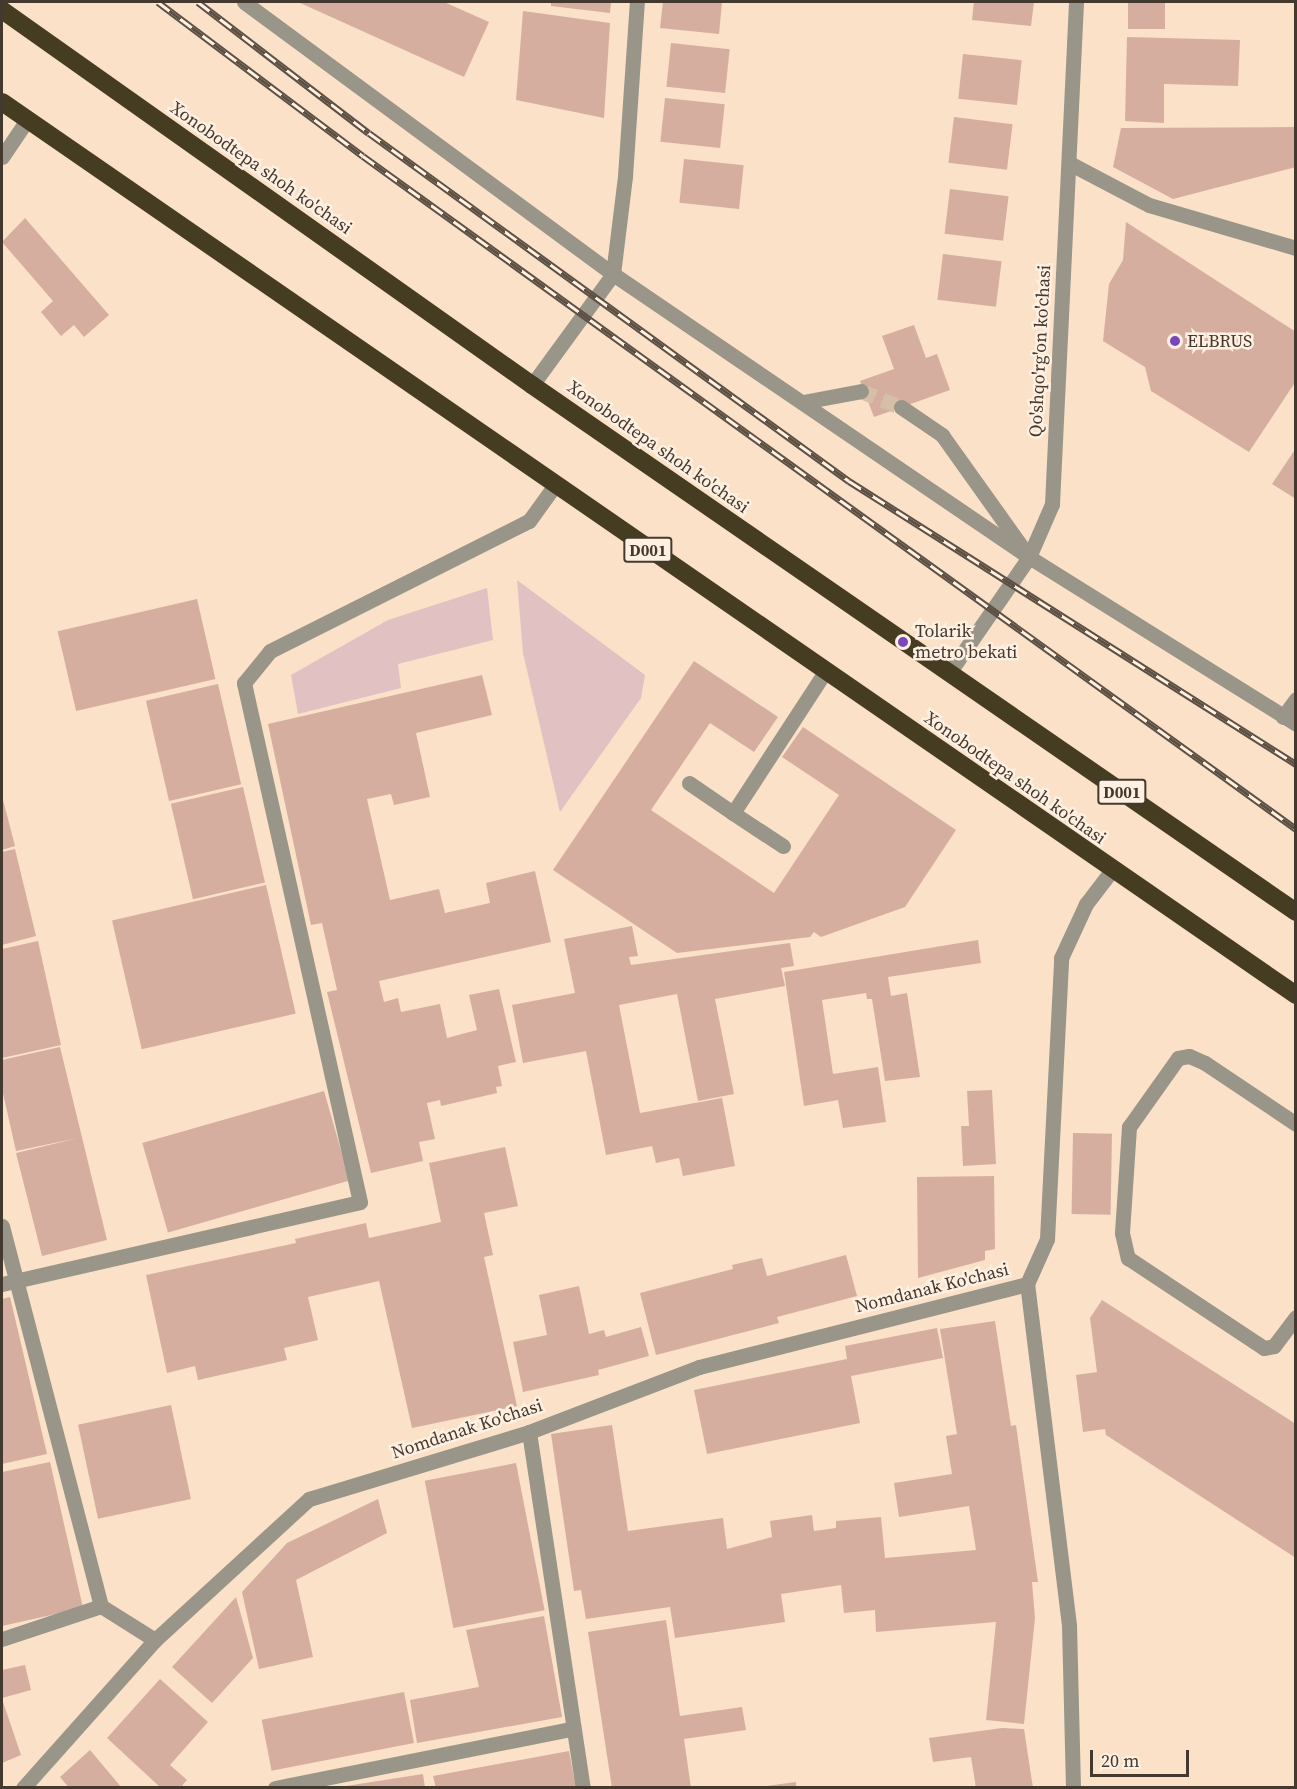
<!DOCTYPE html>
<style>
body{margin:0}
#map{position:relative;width:1297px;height:1789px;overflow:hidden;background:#fae1c8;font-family:"Source Serif 4",serif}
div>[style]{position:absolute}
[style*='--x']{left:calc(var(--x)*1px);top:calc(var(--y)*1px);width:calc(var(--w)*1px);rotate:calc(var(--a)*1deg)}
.green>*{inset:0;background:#e2c1c2}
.building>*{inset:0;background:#d6ae9f;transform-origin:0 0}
.minor-tunnel>*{height:15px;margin-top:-7.5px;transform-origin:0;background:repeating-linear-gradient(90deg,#d5bfa9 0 15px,transparent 0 23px)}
.minor>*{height:15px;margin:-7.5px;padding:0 7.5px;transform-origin:7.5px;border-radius:7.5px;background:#999588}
.highway>*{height:18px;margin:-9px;padding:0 9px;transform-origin:9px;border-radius:9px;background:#453c22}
.rail>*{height:7px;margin-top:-3.5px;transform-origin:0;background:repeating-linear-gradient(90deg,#fff0e1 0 14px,#5c5044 0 28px);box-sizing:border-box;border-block:2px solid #5c5044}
.dots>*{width:16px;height:16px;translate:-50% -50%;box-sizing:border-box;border:3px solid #fff0e1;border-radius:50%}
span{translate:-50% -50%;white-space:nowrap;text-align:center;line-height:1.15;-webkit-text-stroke:5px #fff0e1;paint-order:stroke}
.shield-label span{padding:2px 4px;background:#fff0e1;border:2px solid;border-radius:4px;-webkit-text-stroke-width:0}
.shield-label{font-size:16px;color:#43392f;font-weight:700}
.street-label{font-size:18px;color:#43392f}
.poi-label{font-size:18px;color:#43392f}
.left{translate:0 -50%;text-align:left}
.frame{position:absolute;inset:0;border:3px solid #43392f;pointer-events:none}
.scale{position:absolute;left:1090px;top:1750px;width:99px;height:27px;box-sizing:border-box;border:3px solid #43392f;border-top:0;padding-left:8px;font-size:18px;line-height:21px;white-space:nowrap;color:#43392f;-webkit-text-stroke:4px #fff0e1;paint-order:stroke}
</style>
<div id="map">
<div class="green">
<i style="clip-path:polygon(517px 580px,645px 675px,641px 698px,560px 812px,523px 653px)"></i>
<i style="clip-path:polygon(487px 588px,493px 640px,398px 664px,401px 688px,298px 714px,291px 675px,388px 620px)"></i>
</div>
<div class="building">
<i style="clip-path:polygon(298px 2px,444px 2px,489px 22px,464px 77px)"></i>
<i style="clip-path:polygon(551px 2px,611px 2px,610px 13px,551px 6px)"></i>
<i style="clip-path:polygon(663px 2px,722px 2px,719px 34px,660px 28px)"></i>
<i style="clip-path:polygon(974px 2px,1034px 2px,1031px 26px,972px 20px)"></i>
<i style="left:1128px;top:2px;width:37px;height:27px"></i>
<i style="clip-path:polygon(523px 11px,610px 23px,604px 118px,516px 100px)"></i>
<i style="clip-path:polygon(1127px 37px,1240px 40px,1238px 86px,1164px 84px,1164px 123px,1125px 121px)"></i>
<i style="left:671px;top:43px;width:59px;height:44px;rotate:6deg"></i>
<i style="left:963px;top:54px;width:59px;height:45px;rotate:6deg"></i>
<i style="left:665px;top:98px;width:60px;height:44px;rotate:6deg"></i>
<i style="left:954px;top:117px;width:59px;height:46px;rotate:7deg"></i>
<i style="clip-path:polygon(1296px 127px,1296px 167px,1173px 199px,1113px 167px,1121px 128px)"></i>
<i style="left:684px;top:159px;width:60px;height:44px;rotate:6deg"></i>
<i style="left:950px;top:189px;width:59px;height:45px;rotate:7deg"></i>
<i style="clip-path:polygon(25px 218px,109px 315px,84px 337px,74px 325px,61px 336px,41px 312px,53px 301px,2px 242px)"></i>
<i style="clip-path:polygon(1126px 222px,1296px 332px,1296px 381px,1249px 452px,1151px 391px,1145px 367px,1103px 341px,1109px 284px,1123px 260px)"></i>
<i style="left:943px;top:254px;width:59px;height:46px;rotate:7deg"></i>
<i style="clip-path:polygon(914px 325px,926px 358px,937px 354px,950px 390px,874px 417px,860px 381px,894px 369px,882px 336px)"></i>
<i style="clip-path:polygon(1296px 448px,1296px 499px,1272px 484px)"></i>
<i style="left:197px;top:599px;width:82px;height:143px;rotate:77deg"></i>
<i style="clip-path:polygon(694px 661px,778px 717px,754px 752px,710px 723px,651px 810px,774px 893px,839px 795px,782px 757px,803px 727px,956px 830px,905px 907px,821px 937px,814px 932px,810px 937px,677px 953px,553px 870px)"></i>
<i style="clip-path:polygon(482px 675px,492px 715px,416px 733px,430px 797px,394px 805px,391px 794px,367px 799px,390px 900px,439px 889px,445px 913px,490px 903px,486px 883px,535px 871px,551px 942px,379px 981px,384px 1002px,398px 998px,401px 1012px,440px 1004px,447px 1038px,477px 1030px,469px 995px,499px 989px,516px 1062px,498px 1066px,502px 1086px,496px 1087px,497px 1093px,441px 1106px,440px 1100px,427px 1103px,435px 1139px,419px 1142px,423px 1161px,371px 1173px,327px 992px,337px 990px,322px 923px,311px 925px,268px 724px)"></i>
<i style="left:218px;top:684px;width:103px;height:74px;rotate:77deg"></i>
<i style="left:243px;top:787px;width:98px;height:74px;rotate:77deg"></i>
<i style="clip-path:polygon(2px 796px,15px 846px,2px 850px)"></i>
<i style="clip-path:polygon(15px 849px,36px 936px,2px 945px,2px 852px)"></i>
<i style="left:266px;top:885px;width:132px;height:158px;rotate:77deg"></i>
<i style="clip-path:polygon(632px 926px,638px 956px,629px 957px,631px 965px,790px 943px,794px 966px,781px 968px,785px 986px,715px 999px,734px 1094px,698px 1101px,677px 994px,619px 1005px,640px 1113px,722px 1098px,735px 1166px,683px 1176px,679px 1158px,656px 1163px,652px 1146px,606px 1155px,586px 1051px,523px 1063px,512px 1005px,575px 993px,564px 939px)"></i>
<i style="clip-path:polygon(978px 940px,981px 963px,888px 977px,891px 996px,907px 993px,920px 1077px,885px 1081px,872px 999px,867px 999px,866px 993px,822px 1000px,833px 1074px,878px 1067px,886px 1122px,843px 1128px,838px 1100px,804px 1106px,784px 972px)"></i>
<i style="clip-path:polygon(38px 941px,61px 1045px,2px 1058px,2px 949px)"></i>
<i style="clip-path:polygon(60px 1047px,107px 1240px,42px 1256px,16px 1153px,78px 1138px,16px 1151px,2px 1089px,2px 1060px)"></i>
<i style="clip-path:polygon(992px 1090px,996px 1164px,963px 1166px,961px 1126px,969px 1126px,967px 1091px)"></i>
<i style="left:324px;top:1091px;width:93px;height:189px;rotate:74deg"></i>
<i style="left:1073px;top:1133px;width:39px;height:81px;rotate:1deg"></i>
<i style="clip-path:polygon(505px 1147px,518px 1206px,484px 1213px,493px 1255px,484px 1257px,517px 1406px,412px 1428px,379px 1281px,308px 1297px,318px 1340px,284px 1348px,287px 1360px,198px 1380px,195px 1366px,167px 1373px,146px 1275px,296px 1243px,295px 1239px,366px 1223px,369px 1238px,441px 1222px,429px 1163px)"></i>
<i style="clip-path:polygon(994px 1176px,995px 1249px,985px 1251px,985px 1260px,918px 1278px,917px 1177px)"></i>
<i style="clip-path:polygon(846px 1255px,857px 1296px,777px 1317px,779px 1323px,656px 1355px,640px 1293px,733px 1269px,732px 1265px,762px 1258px,767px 1276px)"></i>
<i style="clip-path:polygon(579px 1286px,589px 1334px,604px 1330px,606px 1337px,641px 1327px,649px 1356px,598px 1370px,599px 1375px,523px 1392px,513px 1342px,547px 1335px,539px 1295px)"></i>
<i style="clip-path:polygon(10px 1297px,47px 1454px,2px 1464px,2px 1299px)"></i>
<i style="clip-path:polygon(1102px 1300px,1296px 1424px,1296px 1558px,1106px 1435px,1105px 1429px,1083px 1432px,1076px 1375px,1097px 1372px,1090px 1318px)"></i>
<i style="clip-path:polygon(995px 1321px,1011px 1426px,1016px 1425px,1038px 1582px,1032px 1582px,1035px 1618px,1024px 1724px,986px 1720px,996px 1622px,876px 1632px,875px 1610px,844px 1613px,841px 1585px,781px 1594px,785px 1622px,675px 1638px,670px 1607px,586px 1619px,581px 1590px,574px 1591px,551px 1434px,612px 1425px,628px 1531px,723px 1518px,727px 1549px,772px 1537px,770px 1521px,812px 1515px,814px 1531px,836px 1528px,836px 1521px,881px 1517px,885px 1558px,976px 1550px,969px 1506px,899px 1517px,894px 1483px,952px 1474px,946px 1436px,957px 1434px,940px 1329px)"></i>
<i style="clip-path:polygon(937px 1328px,943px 1358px,851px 1376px,860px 1423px,707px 1454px,694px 1390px,847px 1359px,845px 1346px)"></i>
<i style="left:171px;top:1405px;width:96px;height:95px;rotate:78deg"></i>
<i style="clip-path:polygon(50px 1462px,83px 1608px,2px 1626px,2px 1472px)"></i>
<i style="left:516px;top:1463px;width:150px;height:93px;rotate:79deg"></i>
<i style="clip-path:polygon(378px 1499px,387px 1533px,296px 1580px,313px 1657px,259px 1669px,242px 1592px,287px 1543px)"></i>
<i style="clip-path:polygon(236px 1597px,253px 1658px,212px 1703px,172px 1667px)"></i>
<i style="clip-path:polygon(544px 1616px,562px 1717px,417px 1743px,410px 1700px,479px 1687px,466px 1630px)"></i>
<i style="clip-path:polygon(666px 1620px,680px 1716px,742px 1707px,746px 1730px,684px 1739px,691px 1788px,612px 1788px,588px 1632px)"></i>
<i style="clip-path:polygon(25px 1665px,31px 1690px,2px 1698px,2px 1670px)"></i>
<i style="clip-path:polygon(160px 1679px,208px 1722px,170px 1765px,187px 1780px,180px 1788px,161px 1788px,107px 1738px)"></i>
<i style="left:404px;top:1692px;width:52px;height:145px;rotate:79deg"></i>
<i style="clip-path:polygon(2px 1699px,21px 1755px,2px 1763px)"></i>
<i style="clip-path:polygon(1002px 1728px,1024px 1729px,1033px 1788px,976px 1788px,971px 1757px,933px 1762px,929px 1738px)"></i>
<i style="clip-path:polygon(90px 1750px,122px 1788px,69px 1788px,60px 1777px)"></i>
<i style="clip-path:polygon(569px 1751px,576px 1788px,436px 1788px,433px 1776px)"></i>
<i style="clip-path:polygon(423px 1774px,425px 1788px,346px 1788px,346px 1786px)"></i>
<i style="clip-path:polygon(796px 1782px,796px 1788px,766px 1788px,766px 1786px)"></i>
</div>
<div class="minor-tunnel">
<i style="--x:861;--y:391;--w:43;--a:21.8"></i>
</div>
<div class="minor">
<i style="--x:244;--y:2;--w:458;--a:36.4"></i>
<i style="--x:613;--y:274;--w:503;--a:34.23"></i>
<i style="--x:1029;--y:557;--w:315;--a:32"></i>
<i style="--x:2;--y:157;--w:45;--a:-56"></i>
<i style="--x:1069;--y:163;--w:90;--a:27.7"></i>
<i style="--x:1149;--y:205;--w:153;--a:16.3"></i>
<i style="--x:532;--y:385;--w:137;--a:-53.9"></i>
<i style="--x:613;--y:274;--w:99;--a:-83"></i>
<i style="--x:625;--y:176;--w:174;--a:-86.1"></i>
<i style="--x:803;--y:402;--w:59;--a:-10.7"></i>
<i style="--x:901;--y:407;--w:50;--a:34.3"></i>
<i style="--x:942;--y:435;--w:138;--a:54.5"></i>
<i style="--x:949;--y:673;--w:141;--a:-55.4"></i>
<i style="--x:1029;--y:557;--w:58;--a:-66.5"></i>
<i style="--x:1052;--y:504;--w:503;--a:-87.26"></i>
<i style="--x:1283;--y:717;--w:22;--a:-54"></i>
<i style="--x:689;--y:783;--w:53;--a:34.3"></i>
<i style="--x:783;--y:846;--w:60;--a:-146.6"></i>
<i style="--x:733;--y:813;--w:168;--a:-56.9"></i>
<i style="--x:1296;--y:1124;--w:110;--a:-146.2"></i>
<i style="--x:1205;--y:1063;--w:17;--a:-156"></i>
<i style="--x:1189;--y:1056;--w:11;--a:170"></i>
<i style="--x:1178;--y:1058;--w:85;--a:125.4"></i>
<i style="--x:1129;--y:1127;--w:106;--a:93.8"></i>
<i style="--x:1122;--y:1233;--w:26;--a:77"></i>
<i style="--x:1128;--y:1258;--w:163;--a:33.5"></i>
<i style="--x:1264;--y:1348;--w:10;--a:-11"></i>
<i style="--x:1274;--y:1346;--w:36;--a:-53"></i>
<i style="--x:2;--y:1226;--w:393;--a:75.4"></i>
<i style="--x:101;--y:1606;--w:64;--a:32.2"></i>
<i style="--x:2;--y:1284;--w:367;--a:-12.9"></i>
<i style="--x:360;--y:1202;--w:532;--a:-102.6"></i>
<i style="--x:244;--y:683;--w:41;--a:-50.9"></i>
<i style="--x:270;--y:651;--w:290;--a:-26.7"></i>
<i style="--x:529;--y:521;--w:44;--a:-54.2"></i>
<i style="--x:529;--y:1432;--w:360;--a:81.4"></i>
<i style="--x:2;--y:1639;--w:104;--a:-18.4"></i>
<i style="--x:23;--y:1788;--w:198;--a:-48.3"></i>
<i style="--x:155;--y:1640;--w:209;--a:-42.5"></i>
<i style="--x:309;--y:1499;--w:230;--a:-16.9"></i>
<i style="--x:529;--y:1432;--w:182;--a:-20.9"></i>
<i style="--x:699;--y:1367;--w:338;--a:-14.2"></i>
<i style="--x:275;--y:1788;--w:302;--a:-11.3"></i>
<i style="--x:1073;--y:1788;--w:163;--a:-91.4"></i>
<i style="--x:1069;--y:1625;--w:344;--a:-97"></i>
<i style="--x:1027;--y:1284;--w:49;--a:-66"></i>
<i style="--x:1047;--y:1239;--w:281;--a:-87.1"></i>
<i style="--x:1061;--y:958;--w:60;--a:-65.2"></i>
<i style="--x:1086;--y:904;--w:43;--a:-52.6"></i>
</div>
<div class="highway">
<i style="--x:2;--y:10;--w:649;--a:35.28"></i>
<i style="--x:532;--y:385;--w:928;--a:34.6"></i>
<i style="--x:2;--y:102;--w:1572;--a:34.61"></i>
</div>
<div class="rail">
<i style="--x:158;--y:2;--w:256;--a:36.9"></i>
<i style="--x:363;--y:156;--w:1150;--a:35.8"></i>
<i style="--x:198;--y:2;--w:215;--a:37.5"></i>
<i style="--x:369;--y:133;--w:593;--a:35.94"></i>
<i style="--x:849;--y:481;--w:529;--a:32.34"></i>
</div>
<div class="dots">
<i style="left:1175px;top:341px;background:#7c45bc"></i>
<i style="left:903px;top:642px;background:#7c45bc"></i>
</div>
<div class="shield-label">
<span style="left:648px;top:550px">D001</span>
<span style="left:1122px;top:792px">D001</span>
</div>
<div class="street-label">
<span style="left:261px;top:168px;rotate:35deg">Xonobodtepa shoh ko'chasi</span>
<span style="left:1040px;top:351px;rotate:-87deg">Qo'shqo'rg'on ko'chasi</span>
<span style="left:658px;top:447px;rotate:35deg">Xonobodtepa shoh ko'chasi</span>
<span style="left:1015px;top:778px;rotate:35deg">Xonobodtepa shoh ko'chasi</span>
<span style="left:932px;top:1288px;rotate:-14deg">Nomdanak Ko'chasi</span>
<span style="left:467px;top:1429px;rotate:-18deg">Nomdanak Ko'chasi</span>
</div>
<div class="poi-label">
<span class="left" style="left:1187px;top:341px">ELBRUS</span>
<span class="left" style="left:915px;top:642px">Tolarik<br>metro bekati</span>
</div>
<div class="frame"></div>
<div class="scale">20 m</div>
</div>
